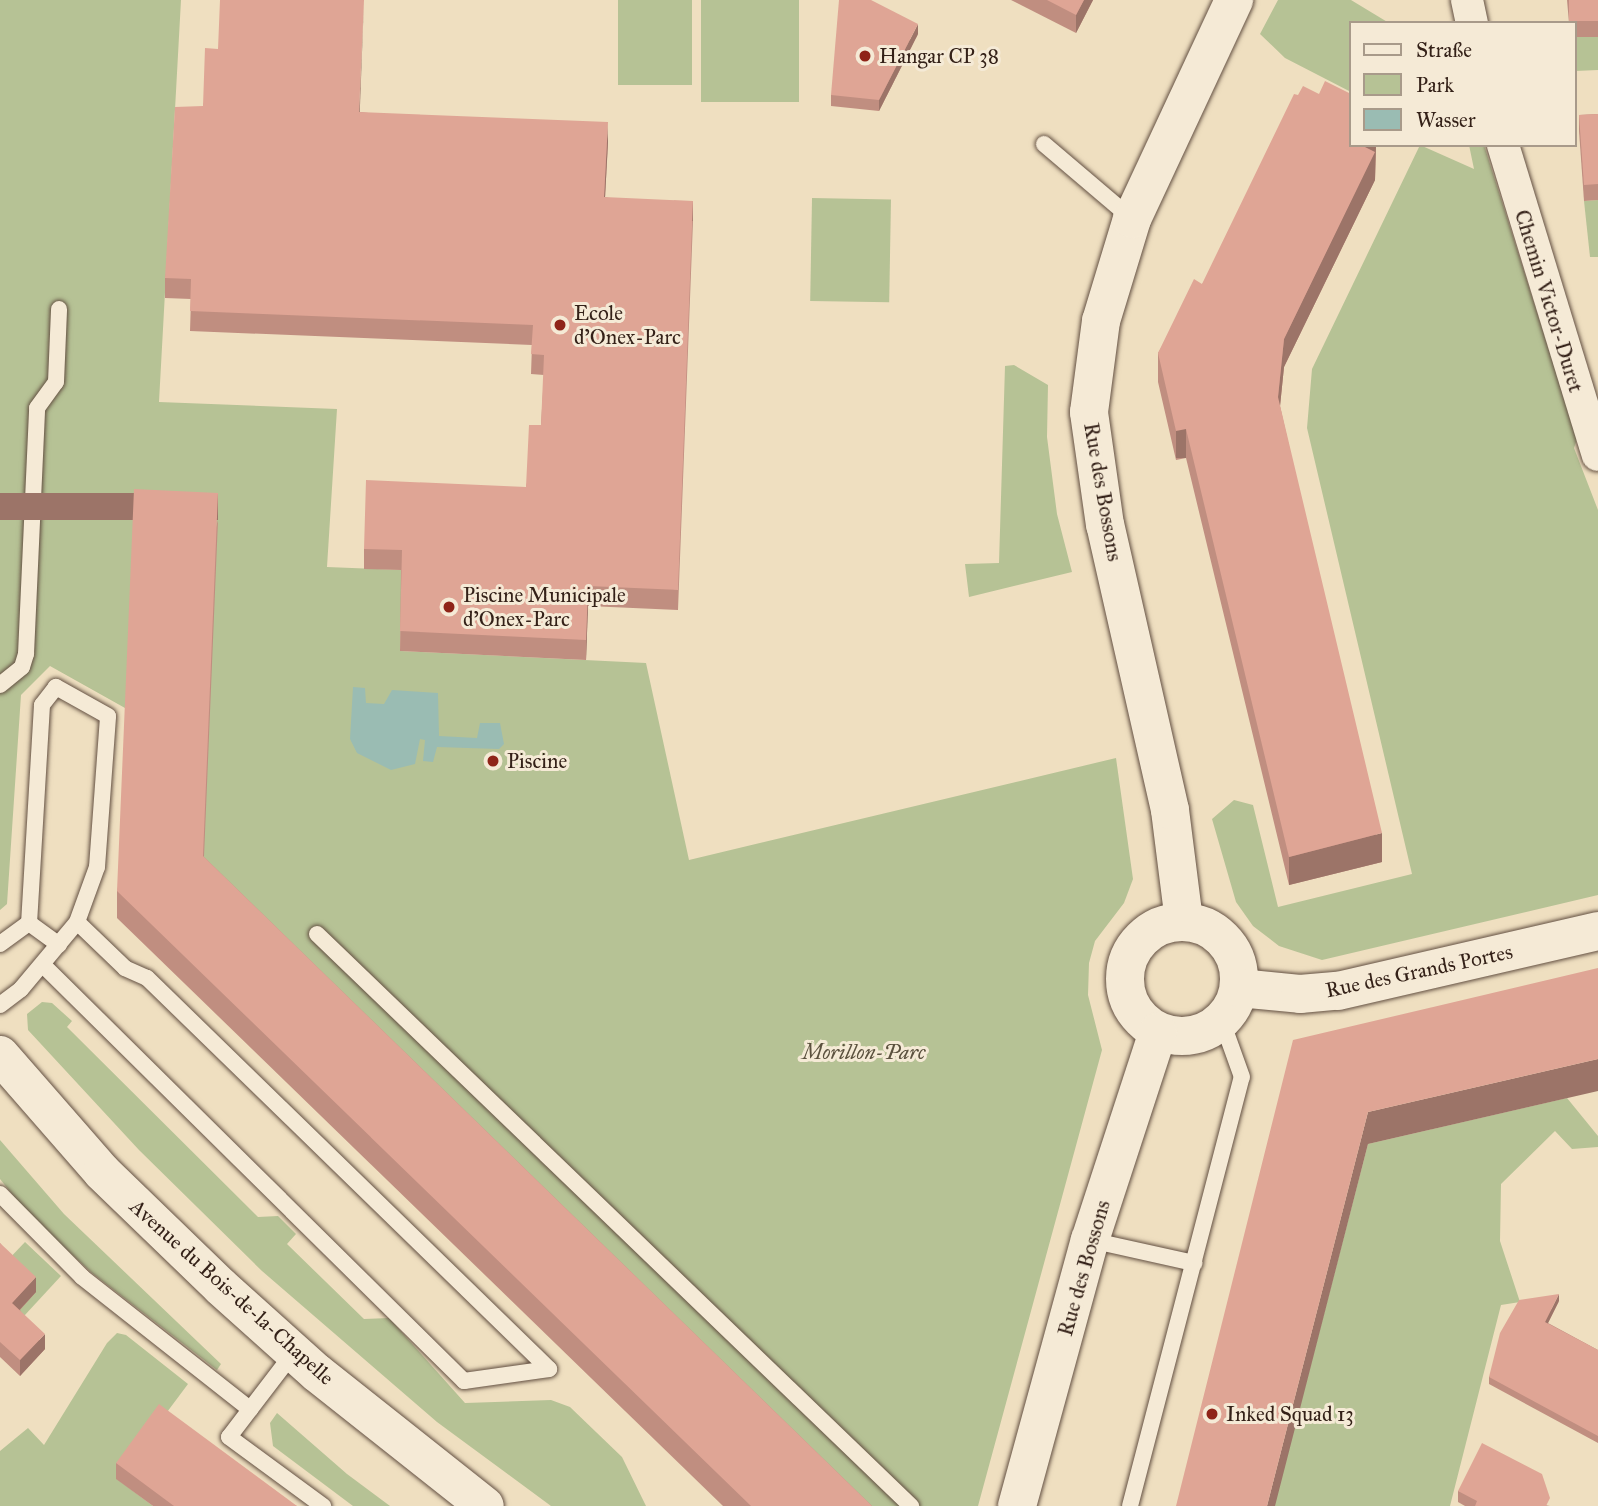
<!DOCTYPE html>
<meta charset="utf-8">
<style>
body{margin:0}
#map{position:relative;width:1598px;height:1506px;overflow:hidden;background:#efdfc0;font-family:"IM FELL Great Primer",serif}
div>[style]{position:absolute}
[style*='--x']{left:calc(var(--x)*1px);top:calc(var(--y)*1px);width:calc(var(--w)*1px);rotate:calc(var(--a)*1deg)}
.green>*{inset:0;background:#b6c295;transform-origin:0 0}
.water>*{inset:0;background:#9abcb3}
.roads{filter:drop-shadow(0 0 2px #635042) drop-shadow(0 0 2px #635042)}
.service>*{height:16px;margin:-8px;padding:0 8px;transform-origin:8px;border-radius:8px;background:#f5ead6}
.minor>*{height:32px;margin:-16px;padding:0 16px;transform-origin:16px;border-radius:16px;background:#f5ead6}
.tertiary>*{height:38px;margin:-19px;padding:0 19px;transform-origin:19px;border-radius:19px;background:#f5ead6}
.tertiary>.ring{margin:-19px;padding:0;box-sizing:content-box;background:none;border:38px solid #f5ead6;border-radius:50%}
.wall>*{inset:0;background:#c08e80}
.shaded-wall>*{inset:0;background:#9c7468;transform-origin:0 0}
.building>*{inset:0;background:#dfa595;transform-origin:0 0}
.dots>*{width:19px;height:19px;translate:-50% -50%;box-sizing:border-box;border:4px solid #f5ead6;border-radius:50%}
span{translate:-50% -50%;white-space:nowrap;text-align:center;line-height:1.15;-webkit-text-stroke:6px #f5ead6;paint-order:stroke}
.poi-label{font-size:21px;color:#342118}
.left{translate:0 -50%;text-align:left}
.street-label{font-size:21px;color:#342118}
.park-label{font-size:21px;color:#5b513e;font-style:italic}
.legend{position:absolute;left:1349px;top:21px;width:228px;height:126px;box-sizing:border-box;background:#f5ead6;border:2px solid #a89a8a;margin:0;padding:9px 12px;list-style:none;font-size:21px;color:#342118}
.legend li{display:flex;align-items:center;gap:14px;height:35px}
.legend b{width:35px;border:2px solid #a89a8a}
</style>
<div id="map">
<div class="green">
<i style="clip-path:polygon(0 0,181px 0,159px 402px,337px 409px,327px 567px,402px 570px,400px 651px,646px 663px,689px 860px,1116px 758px,1133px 879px,1124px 903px,1095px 941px,1089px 963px,1088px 995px,1102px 1050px,978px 1506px,845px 1506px,203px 883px,125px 708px,50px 666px,21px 695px,7px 904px,0 910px)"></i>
<i style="left:618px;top:0;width:74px;height:85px"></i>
<i style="left:701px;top:0;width:98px;height:102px"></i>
<i style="clip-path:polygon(1278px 0,1351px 0,1389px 23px,1351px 23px,1351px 92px,1285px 58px,1260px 34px)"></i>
<i style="clip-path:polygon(1598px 22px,1598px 70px,1575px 71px,1575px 37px)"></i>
<i style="clip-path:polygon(1420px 145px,1474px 169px,1469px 145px,1484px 145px,1577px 439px,1574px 448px,1598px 510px,1598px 895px,1322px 960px,1279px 946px,1253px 926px,1236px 902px,1212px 819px,1234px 800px,1253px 805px,1278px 907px,1412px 874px,1307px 428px,1312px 369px)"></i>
<i style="left:812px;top:198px;width:79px;height:103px;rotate:1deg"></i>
<i style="clip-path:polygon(1598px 200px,1598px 257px,1590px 257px,1584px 201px)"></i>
<i style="clip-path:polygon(1014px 365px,1048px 385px,1047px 437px,1057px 514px,1072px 572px,969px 597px,965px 564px,999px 563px,1005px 366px)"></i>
<i style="clip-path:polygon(42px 1002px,52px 1003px,72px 1021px,67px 1027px,258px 1217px,278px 1216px,296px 1234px,287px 1244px,364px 1319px,389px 1318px,465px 1403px,551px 1400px,570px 1407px,622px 1457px,646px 1506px,551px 1506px,437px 1422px,262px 1271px,139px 1150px,28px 1030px,27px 1014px)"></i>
<i style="clip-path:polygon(1567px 1098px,1598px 1136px,1598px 1147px,1572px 1149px,1555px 1131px,1501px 1184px,1500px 1241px,1520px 1302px,1501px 1305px,1450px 1506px,1274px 1506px,1368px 1144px)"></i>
<i style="clip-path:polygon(0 1140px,64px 1214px,221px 1364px,217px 1370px,92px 1273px,27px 1213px,0 1179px)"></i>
<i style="clip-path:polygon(25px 1242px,61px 1276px,0 1342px,5px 1263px)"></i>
<i style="clip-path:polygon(117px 1333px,126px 1335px,188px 1384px,117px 1479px,153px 1506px,0 1506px,0 1451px,28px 1428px,44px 1445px,107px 1343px)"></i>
<i style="clip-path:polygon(277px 1413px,347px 1474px,390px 1506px,353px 1506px,273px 1446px,270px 1423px)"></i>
</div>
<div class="water">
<i style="clip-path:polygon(353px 687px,365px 688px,366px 703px,384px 704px,392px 690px,438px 693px,439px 736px,477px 738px,480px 723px,500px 723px,504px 744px,499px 749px,437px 747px,433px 762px,423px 761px,425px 740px,420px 739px,415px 764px,391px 770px,357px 753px,350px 739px)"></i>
</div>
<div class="roads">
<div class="service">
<i style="--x:1044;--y:144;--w:116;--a:40.4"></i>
<i style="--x:0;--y:685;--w:28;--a:-39"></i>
<i style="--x:22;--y:667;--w:14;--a:-73"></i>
<i style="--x:26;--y:654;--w:246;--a:-87.4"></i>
<i style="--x:37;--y:408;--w:32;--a:-54"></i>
<i style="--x:56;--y:382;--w:73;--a:-87.6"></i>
<i style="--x:29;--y:923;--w:37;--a:36"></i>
<i style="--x:317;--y:934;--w:825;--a:43.92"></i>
<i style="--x:0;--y:944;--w:36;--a:-36"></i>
<i style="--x:43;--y:965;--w:592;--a:44.66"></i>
<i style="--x:464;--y:1381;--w:86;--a:-8"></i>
<i style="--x:549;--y:1369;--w:561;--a:-135.79"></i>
<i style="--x:147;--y:978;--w:24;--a:-156"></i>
<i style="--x:125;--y:968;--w:66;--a:-136.2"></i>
<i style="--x:0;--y:1005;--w:26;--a:-37"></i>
<i style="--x:21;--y:989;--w:87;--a:-50.1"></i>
<i style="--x:77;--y:922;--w:59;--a:-70"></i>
<i style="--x:97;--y:867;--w:151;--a:-85.8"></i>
<i style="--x:108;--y:716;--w:60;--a:-150.9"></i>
<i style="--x:56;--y:687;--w:23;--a:128"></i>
<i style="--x:42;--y:705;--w:218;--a:93.4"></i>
<i style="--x:0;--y:1194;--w:117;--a:45.3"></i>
<i style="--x:82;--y:1277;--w:214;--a:38.2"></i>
<i style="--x:1090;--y:1240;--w:107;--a:12.5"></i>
<i style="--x:294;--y:1352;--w:107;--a:127.4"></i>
<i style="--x:229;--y:1437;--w:117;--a:36.3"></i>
<i style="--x:1130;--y:1506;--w:443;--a:-75.4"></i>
<i style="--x:1242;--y:1077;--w:59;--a:-109.7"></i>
</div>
<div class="minor">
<i style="--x:1467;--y:0;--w:24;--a:78"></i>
<i style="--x:1503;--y:145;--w:324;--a:73"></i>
</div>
<div class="tertiary">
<i style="--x:1184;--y:921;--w:112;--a:-97.2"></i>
<i style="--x:1170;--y:810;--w:292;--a:-102.8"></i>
<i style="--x:1105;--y:525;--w:114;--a:-98.1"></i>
<i style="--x:1089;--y:412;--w:92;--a:-82.5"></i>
<i style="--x:1101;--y:321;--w:107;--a:-73.1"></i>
<i style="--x:1132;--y:219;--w:242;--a:-65"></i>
<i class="ring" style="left:1125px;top:922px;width:76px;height:76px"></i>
<i style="--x:1239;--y:988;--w:61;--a:5.6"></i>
<i style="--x:1300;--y:994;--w:38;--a:-5"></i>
<i style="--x:1338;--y:991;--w:267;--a:-13"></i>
<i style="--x:0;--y:1055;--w:155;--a:48.9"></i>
<i style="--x:102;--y:1172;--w:165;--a:44"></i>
<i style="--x:221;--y:1287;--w:129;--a:41.9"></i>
<i style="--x:317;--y:1373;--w:214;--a:38.4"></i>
<i style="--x:1017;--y:1506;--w:276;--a:-74.7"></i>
<i style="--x:1090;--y:1240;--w:219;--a:-71.9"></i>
</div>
</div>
<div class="wall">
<i style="clip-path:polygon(1011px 0,1093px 0,1076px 33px)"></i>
<i style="clip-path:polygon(1567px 0,1598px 0,1598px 37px,1575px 37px,1575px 23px,1569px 23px)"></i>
<i style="clip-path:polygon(918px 34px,879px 111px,831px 106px,831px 95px)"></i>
<i style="clip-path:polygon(218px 49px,360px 112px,608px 142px,605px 197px,693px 221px,678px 610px,588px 606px,586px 660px,400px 651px,401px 570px,364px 569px,364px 549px,526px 487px,541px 425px,544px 375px,531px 374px,532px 345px,190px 331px,191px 299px,165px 298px,165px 278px,203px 106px)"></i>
<i style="clip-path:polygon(1598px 114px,1598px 200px,1584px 201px,1579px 131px,1579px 115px)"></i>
<i style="clip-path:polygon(1376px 145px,1375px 180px,1284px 367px,1280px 406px,1382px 862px,1289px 885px,1186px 458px,1176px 460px,1158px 382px,1158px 353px,1202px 284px)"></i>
<i style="clip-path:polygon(218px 520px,204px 857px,872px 1506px,723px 1506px,117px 918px,117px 891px)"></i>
<i style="clip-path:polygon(0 1243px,36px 1292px,20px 1310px,45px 1349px,20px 1376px,0 1357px)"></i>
<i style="clip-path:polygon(1559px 1301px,1548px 1323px,1598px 1350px,1598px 1443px,1489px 1384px,1489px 1377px)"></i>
<i style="clip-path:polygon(116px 1463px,297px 1506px,153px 1506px,116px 1479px)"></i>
<i style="clip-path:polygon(1458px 1491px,1550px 1506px,1465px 1506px,1458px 1502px)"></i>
</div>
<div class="shaded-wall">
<i style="clip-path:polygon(364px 0,359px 132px,359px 112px)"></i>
<i style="clip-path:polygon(1084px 0,1093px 0,1076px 33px,1076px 15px)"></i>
<i style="clip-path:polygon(918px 24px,918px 34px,879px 111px,879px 100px)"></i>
<i style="clip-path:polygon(608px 122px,608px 142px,604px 217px,604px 197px)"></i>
<i style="clip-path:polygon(1364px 145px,1376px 145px,1375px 180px,1284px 367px,1278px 426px,1278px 397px,1284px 339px,1363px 175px)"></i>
<i style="left:693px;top:201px;width:20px;height:389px;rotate:90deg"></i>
<i style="left:1186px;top:429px;width:29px;height:10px;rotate:90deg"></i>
<i style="left:218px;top:493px;width:27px;height:363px;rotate:90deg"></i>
<i style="clip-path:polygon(588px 586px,588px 606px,586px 660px,586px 640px)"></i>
<i style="clip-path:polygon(1382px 833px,1382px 862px,1289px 885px,1289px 857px)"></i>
<i style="clip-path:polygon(1598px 1059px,1598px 1091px,1368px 1144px,1275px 1506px,1267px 1506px,1368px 1112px)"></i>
<i style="clip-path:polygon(36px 1277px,36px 1292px,12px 1318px,12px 1303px)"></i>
<i style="clip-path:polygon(1559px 1294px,1559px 1301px,1545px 1329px,1545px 1322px)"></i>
<i style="clip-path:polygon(45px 1334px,45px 1349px,20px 1376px,20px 1360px)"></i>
</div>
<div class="building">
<i style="clip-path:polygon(220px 0,364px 0,359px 112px,608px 122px,604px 197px,693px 201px,678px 590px,588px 586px,586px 640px,400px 631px,402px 550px,364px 549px,366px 480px,526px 487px,529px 425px,541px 425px,544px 355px,531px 354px,533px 325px,190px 311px,191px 279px,165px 278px,175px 107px,203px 106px,205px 48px,218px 49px)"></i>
<i style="clip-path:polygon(839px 0,871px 0,918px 24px,879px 100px,831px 95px)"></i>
<i style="clip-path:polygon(1047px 0,1084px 0,1076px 15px)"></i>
<i style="left:1569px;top:0;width:29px;height:21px"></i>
<i style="clip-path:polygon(1325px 81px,1351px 94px,1351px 145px,1364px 145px,1363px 146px,1375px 152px,1284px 339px,1278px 397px,1382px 833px,1289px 857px,1186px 429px,1176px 431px,1158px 353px,1194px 279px,1202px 284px,1294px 94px,1298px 95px,1303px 86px,1319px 94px)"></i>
<i style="clip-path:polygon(1598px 114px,1598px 184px,1584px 185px,1579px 115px)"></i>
<i style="clip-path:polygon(134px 489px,218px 493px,203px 856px,872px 1506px,751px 1506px,117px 891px)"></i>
<i style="clip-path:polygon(1598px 968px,1598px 1059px,1368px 1112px,1267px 1506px,1176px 1506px,1293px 1040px)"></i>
<i style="clip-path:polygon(0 1243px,36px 1277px,12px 1303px,45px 1334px,20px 1360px,0 1342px)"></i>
<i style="clip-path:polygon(1559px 1294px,1545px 1322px,1598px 1350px,1598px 1436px,1489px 1377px,1500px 1333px,1519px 1300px)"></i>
<i style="clip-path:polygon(159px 1404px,297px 1506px,174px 1506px,116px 1463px)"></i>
<i style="clip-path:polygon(1482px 1443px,1542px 1474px,1550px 1498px,1546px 1506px,1475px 1506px,1477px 1501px,1458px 1491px)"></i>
</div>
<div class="dots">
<i style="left:865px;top:56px;background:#8f2418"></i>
<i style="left:560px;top:325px;background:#8f2418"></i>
<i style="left:449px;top:607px;background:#8f2418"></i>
<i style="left:493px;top:761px;background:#8f2418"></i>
<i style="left:1212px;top:1414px;background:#8f2418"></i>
</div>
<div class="poi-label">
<span class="left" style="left:879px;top:56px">Hangar CP 38</span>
<span class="left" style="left:574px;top:325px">Ecole<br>d'Onex-Parc</span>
<span class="left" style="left:463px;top:607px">Piscine Municipale<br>d’Onex-Parc</span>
<span class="left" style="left:507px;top:761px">Piscine</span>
<span class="left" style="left:1226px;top:1414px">Inked Squad 13</span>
</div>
<div class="street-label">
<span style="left:1549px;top:301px;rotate:73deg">Chemin Victor-Duret</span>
<span style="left:1103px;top:492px;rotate:80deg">Rue des Bossons</span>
<span style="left:1419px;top:971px;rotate:-12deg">Rue des Grands Portes</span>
<span style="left:1084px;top:1268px;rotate:-74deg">Rue des Bossons</span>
<span style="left:232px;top:1292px;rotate:42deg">Avenue du Bois-de-la-Chapelle</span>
</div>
<div class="park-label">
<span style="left:864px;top:1052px">Morillon-Parc</span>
</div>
<ul class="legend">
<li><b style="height:9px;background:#f5ead6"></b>Straße</li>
<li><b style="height:19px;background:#b6c295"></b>Park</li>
<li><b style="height:19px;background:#9abcb3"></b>Wasser</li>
</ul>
</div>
